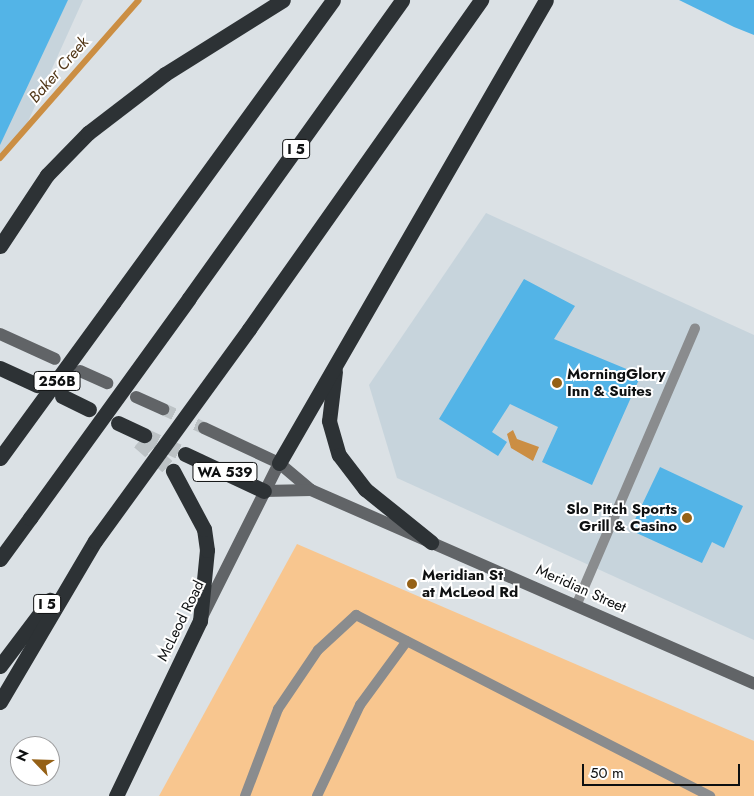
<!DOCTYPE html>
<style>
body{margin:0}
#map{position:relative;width:754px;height:796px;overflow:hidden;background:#dbe1e5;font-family:Jost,sans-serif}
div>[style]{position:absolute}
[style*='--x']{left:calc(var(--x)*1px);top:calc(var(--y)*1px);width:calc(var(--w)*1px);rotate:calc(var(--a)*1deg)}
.built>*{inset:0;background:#c7d4dc}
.green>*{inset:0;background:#f8c68f}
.water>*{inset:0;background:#cb8e43}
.stream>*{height:6px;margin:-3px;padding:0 3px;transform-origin:3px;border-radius:3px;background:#cb8e43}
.building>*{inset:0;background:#53b4e7}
.secondary-tunnel>*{height:12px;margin-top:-6px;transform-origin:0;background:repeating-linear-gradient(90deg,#bcc2c5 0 12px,transparent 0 18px)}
.highway-tunnel>*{height:15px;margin-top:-7.5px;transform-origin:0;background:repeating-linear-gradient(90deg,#bcc2c5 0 15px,transparent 0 23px)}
.lane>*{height:10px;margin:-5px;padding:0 5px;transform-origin:5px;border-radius:5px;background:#8a8c8e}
.secondary>*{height:12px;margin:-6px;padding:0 6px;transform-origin:6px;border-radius:6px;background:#616467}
.highway>*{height:15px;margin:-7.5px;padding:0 7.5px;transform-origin:7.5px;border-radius:7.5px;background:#2d3235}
.highway-bridge>*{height:15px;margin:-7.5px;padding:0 7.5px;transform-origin:7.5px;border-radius:7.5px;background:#2d3235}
.dots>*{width:14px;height:14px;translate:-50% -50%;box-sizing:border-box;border:2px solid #fff;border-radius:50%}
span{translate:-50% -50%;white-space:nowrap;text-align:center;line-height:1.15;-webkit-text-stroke:4px #fff;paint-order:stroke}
.shield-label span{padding:1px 4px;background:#fff;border:1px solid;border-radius:4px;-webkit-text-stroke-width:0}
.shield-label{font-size:14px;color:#0e1011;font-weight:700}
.poi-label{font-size:15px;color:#0e1011;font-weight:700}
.left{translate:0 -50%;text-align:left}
.right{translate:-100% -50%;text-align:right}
.street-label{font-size:15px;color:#0e1011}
.water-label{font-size:16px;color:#523819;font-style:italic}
.north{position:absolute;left:10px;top:736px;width:50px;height:50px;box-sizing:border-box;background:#fff;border:1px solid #9f9fa0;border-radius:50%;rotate:294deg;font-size:14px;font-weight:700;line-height:20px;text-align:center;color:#0e1011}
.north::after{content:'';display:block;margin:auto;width:18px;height:22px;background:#956116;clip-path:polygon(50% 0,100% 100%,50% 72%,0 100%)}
.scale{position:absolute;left:582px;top:764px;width:158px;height:22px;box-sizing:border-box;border:2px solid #0e1011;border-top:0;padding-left:6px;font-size:15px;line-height:18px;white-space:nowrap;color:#0e1011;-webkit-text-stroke:4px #fff;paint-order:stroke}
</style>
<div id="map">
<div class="built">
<i style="clip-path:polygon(0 0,83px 0,21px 137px,0 161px)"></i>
<i style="clip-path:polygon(486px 213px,754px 335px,754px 640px,397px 478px,369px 385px)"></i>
</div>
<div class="green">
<i style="clip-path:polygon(297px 544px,754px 741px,754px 796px,159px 796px)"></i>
</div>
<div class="water">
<i style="clip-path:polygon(513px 430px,517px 439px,539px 447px,533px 461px,511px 448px,507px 434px)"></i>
</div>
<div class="stream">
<i style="--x:0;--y:158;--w:210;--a:-48.7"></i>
</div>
<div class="building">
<i style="clip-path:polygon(0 0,68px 0,0 145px)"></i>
<i style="clip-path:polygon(679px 0,754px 0,754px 35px,734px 27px)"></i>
<i style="clip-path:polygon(524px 279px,575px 306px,554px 339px,641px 375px,592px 485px,542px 462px,558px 427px,510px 404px,492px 432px,507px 442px,498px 456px,439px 419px)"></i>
<i style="clip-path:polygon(660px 467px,743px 506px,724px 548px,712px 542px,702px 563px,630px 530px)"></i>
</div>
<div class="secondary-tunnel">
<i style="--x:163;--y:409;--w:45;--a:24.9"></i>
</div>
<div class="highway-tunnel">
<i style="--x:144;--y:435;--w:45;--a:24.9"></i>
<i style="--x:139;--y:441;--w:45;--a:41.4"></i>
</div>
<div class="lane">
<i style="--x:576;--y:606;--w:302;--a:-66.8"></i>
<i style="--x:245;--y:796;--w:93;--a:-69.2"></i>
<i style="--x:278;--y:709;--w:71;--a:-55.9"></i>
<i style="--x:318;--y:650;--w:52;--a:-42.6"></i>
<i style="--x:356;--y:615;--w:398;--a:27.1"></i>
<i style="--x:317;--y:796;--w:101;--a:-64.7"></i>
<i style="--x:360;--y:705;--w:79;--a:-53.7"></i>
</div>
<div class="secondary">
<i style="--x:0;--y:334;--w:60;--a:24.4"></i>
<i style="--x:80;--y:371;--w:30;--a:24"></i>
<i style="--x:136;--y:397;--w:30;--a:24"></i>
<i style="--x:204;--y:428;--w:83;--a:25"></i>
<i style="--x:279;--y:463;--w:42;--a:40.2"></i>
<i style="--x:311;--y:490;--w:484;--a:23.6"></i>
<i style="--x:264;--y:491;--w:47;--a:-1.2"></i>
<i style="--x:202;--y:617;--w:172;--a:-63.4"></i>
</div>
<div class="highway">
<i style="--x:0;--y:246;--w:85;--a:-56.5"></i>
<i style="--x:47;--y:175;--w:59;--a:-45.7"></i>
<i style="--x:88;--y:133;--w:97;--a:-37.5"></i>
<i style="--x:165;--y:74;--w:139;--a:-32.1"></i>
<i style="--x:189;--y:298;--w:366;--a:-54.4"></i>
<i style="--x:113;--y:303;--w:374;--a:-54"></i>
<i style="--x:249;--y:329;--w:403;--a:-54.8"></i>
<i style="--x:0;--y:368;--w:41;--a:24.7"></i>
<i style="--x:335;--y:371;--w:50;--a:96.8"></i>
<i style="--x:329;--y:421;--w:35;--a:74"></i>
<i style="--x:339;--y:455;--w:43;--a:52.6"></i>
<i style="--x:365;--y:489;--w:85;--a:38.8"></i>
<i style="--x:62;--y:396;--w:30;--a:26"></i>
<i style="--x:118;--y:423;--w:29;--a:25"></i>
<i style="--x:185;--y:454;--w:87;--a:25.1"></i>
<i style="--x:279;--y:463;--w:534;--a:-60.03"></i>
<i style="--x:0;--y:559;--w:51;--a:-53.8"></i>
<i style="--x:0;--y:666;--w:83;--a:-52.9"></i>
<i style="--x:0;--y:702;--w:187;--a:-59.5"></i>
<i style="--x:116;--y:796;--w:194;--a:-64.4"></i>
<i style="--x:200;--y:621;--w:71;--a:-84.4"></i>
<i style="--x:207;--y:550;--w:21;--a:-98"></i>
<i style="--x:204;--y:529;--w:66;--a:-118.1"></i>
</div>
<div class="highway-bridge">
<i style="--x:0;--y:458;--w:192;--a:-53.9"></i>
<i style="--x:30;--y:518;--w:271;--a:-54.1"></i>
<i style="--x:95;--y:541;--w:262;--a:-54"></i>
</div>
<div class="dots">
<i style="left:557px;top:383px;background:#956116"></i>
<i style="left:687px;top:518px;background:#956116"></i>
<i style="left:412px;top:584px;background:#956116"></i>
</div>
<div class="shield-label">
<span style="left:296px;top:149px">I 5</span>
<span style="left:57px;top:381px">256B</span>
<span style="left:225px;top:472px">WA 539</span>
<span style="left:47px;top:604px">I 5</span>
</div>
<div class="poi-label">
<span class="left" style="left:567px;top:383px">MorningGlory<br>Inn &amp; Suites</span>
<span class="right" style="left:677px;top:518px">Slo Pitch Sports<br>Grill &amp; Casino</span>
<span class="left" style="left:422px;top:584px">Meridian St<br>at McLeod Rd</span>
</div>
<div class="street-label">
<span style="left:581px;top:589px;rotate:24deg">Meridian Street</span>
<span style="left:181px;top:621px;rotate:-64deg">McLeod Road</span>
</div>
<div class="water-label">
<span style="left:59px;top:70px;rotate:-49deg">Baker Creek</span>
</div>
<div class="north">N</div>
<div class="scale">50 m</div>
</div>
